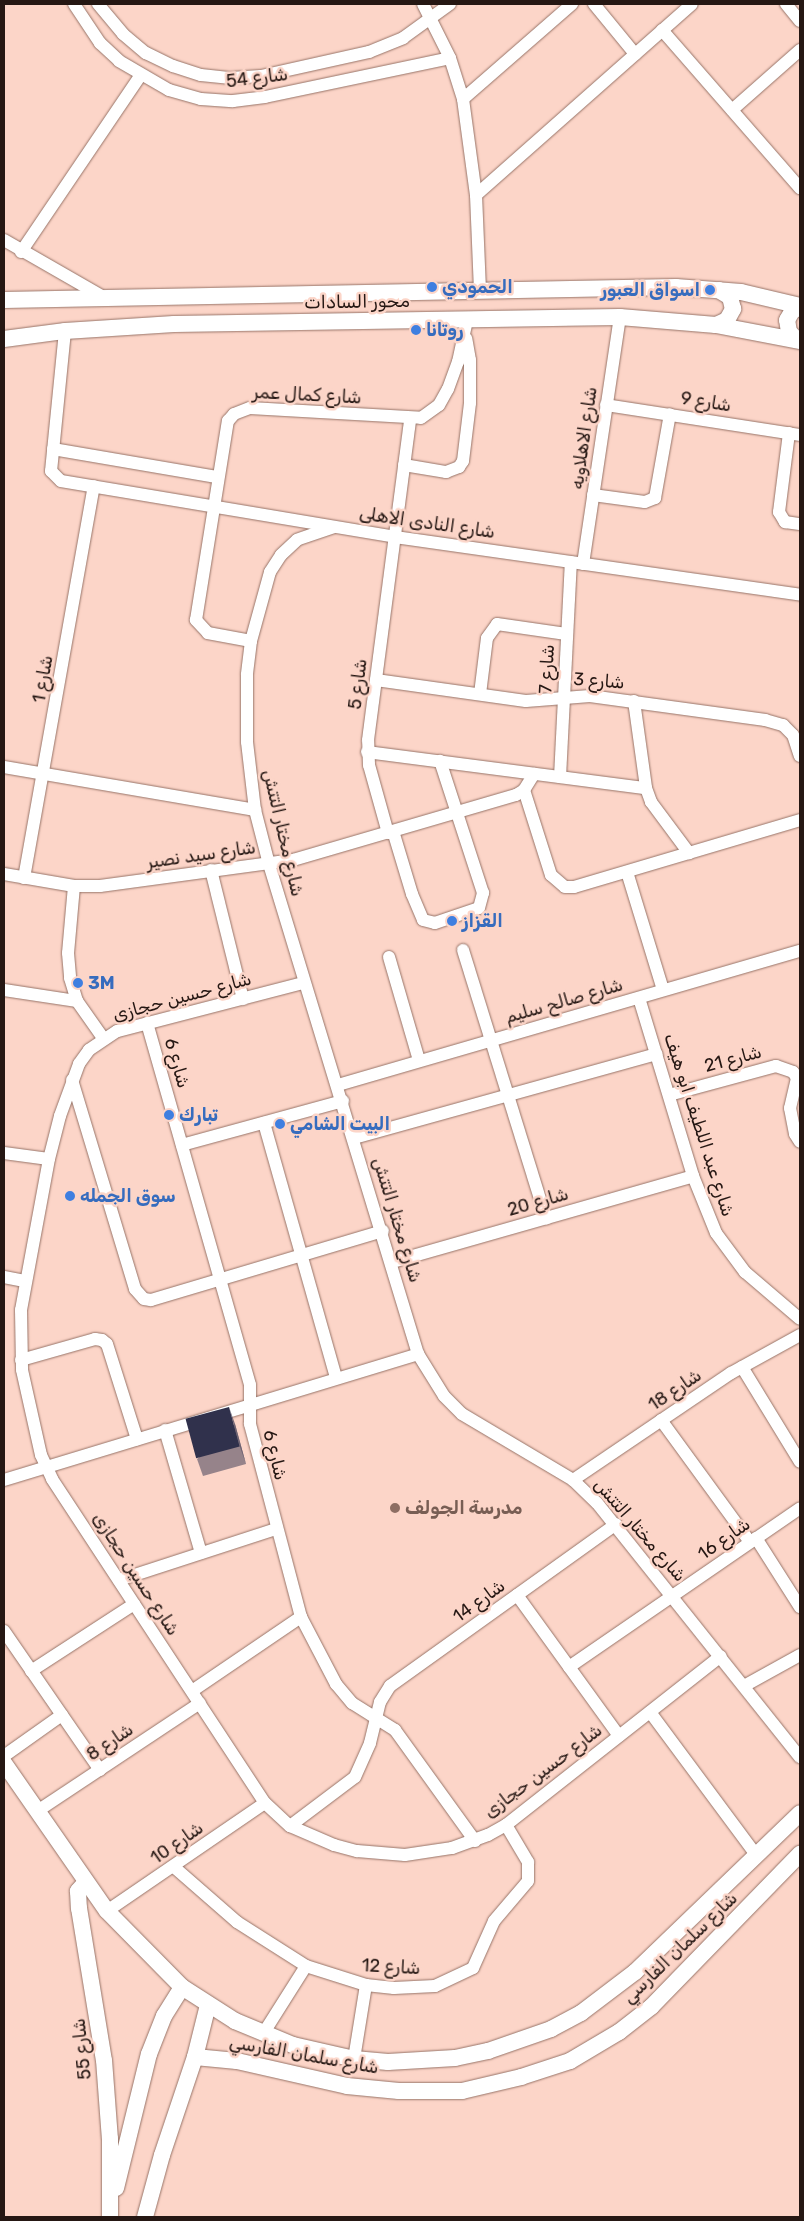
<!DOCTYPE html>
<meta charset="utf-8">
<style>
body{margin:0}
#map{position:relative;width:804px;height:2221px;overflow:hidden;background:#fcd5c8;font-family:Rubik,Vazirmatn,sans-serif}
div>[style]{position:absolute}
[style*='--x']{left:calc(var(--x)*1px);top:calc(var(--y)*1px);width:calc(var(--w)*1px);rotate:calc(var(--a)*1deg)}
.roads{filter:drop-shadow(0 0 1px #977468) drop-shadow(0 0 1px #977468)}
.minor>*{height:12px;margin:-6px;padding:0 6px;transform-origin:6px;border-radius:6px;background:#fff}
.tertiary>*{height:16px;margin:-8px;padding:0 8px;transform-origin:8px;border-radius:8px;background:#fff}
.wall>*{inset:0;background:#96838a}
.shaded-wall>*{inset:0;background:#6d6271}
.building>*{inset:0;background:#30314c;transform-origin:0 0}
.dots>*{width:14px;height:14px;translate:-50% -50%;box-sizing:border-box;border:2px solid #fcd5c8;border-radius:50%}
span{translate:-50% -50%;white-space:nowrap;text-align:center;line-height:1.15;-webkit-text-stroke:5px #fcd5c8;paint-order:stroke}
.street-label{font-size:18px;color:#251713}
.shop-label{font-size:18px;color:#366cbe;font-weight:700}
.left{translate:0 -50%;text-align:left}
.right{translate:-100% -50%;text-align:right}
.education-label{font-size:18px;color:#785e54;font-weight:700}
.frame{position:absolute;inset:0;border:5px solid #251713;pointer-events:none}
</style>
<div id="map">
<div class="roads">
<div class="minor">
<i style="--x:74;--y:4;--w:47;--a:56.3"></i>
<i style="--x:100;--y:43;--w:26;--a:43"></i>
<i style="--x:119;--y:61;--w:58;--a:30.1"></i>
<i style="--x:169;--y:90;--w:33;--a:16"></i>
<i style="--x:201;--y:99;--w:32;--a:4"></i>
<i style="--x:233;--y:101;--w:32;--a:-7"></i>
<i style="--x:265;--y:97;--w:189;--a:-11.9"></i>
<i style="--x:98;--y:4;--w:39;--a:50"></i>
<i style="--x:123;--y:34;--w:30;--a:40"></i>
<i style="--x:146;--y:53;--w:30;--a:26"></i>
<i style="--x:173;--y:66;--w:29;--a:18"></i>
<i style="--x:201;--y:75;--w:30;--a:6"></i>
<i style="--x:231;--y:78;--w:30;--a:-4"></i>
<i style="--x:261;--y:76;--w:111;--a:-12.5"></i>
<i style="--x:369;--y:52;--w:37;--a:-22"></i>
<i style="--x:403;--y:38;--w:58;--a:-35.9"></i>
<i style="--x:423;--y:4;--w:60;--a:63.4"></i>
<i style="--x:450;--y:58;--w:43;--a:72.4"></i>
<i style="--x:463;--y:99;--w:97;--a:82.3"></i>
<i style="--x:476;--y:195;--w:96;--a:87.6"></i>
<i style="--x:594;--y:4;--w:65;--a:50.6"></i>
<i style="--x:786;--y:4;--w:22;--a:51"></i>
<i style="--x:662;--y:30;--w:210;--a:48.9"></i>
<i style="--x:463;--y:99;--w:145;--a:-41.1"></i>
<i style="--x:732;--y:110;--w:91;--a:-41.4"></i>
<i style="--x:476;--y:195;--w:288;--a:-41.5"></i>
<i style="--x:4;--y:240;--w:116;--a:29.9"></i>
<i style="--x:21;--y:252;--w:212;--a:-55.9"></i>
<i style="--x:65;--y:331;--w:141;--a:95.7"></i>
<i style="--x:51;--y:471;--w:14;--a:45"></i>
<i style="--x:61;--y:481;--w:339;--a:9.5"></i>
<i style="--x:395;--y:537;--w:409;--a:8.1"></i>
<i style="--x:606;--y:405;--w:196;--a:8.8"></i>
<i style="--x:789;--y:433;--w:80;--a:97.2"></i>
<i style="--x:779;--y:512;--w:12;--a:59"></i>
<i style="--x:785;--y:522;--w:15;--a:8"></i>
<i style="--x:53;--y:449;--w:166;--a:9.7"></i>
<i style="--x:404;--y:465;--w:43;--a:9.5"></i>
<i style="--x:446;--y:472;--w:14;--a:-21"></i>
<i style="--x:459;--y:467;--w:7;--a:-56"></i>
<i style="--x:463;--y:461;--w:58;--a:-83.1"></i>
<i style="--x:470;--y:403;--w:43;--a:-90"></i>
<i style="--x:470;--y:360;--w:22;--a:-100"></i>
<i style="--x:593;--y:495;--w:52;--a:7.7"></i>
<i style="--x:645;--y:502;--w:11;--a:-22"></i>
<i style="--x:655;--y:498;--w:85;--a:-79.9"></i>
<i style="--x:334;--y:527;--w:39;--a:161"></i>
<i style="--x:297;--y:540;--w:22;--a:137"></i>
<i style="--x:281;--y:555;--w:20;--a:123"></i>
<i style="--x:270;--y:572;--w:72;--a:105.4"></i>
<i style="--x:251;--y:641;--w:34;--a:97"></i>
<i style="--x:247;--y:675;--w:67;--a:90"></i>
<i style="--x:247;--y:742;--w:68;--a:83.3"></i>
<i style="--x:255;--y:810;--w:56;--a:75.5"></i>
<i style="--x:269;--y:864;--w:512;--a:73.09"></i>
<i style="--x:418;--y:1354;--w:49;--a:58.2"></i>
<i style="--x:444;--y:1396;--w:25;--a:45"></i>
<i style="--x:462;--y:1414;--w:129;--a:30.7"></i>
<i style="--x:573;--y:1480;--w:33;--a:44"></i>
<i style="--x:597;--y:1503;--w:325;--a:51.4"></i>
<i style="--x:583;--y:564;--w:250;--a:-81.5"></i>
<i style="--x:251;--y:641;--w:44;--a:-169.5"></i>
<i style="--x:208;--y:633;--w:18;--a:-133"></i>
<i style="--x:196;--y:620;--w:202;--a:-80.9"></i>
<i style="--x:228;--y:421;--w:9;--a:-49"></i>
<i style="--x:234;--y:414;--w:17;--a:-21"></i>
<i style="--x:250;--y:408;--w:171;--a:3.3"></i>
<i style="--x:421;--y:418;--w:22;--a:-36"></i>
<i style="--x:439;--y:405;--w:18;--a:-61"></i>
<i style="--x:448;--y:389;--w:29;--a:-70"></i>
<i style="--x:458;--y:362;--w:43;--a:-77.9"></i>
<i style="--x:376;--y:680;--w:151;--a:8"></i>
<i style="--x:526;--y:701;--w:64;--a:-4.5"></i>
<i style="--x:590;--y:696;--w:177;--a:7.8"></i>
<i style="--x:765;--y:720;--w:19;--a:16"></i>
<i style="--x:783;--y:725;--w:14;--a:45"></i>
<i style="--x:793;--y:735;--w:22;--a:72"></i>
<i style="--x:480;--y:694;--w:56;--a:-82.9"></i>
<i style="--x:487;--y:638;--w:17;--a:-54"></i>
<i style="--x:497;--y:624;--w:70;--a:8.2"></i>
<i style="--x:634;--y:701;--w:88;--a:82.1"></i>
<i style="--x:646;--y:788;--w:15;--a:70"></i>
<i style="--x:651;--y:802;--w:64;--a:53.3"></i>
<i style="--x:367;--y:752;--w:281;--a:7.4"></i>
<i style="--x:4;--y:767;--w:255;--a:9.7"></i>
<i style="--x:560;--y:777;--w:215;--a:-87.1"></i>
<i style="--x:524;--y:790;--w:89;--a:72.4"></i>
<i style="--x:551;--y:875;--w:18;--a:41"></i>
<i style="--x:565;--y:887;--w:9;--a:0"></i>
<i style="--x:574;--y:887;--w:236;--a:-16.5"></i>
<i style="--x:393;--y:831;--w:66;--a:73.2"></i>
<i style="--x:412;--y:894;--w:28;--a:67"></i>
<i style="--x:423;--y:920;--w:12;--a:14"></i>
<i style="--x:435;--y:923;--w:46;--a:-18.8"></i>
<i style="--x:479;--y:908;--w:16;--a:-75"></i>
<i style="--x:483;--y:893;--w:139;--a:-108"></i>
<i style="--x:388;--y:833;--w:71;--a:-105.6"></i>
<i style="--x:369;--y:765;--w:25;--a:-92"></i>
<i style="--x:368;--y:740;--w:324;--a:-82.5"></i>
<i style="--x:211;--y:870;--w:133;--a:76.1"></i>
<i style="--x:627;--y:872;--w:123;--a:73"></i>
<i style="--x:4;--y:874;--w:71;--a:9.7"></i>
<i style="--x:74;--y:886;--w:26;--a:0"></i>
<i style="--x:100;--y:886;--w:195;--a:-7.7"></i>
<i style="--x:293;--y:860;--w:232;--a:-16.3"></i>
<i style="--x:516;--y:795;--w:9;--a:-32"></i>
<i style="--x:524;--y:790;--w:19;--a:-58"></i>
<i style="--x:24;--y:878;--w:398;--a:-79.9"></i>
<i style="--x:74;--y:886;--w:67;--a:95.1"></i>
<i style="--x:68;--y:953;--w:25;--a:85"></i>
<i style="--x:70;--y:978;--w:24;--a:73"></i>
<i style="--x:77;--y:1001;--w:45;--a:54.9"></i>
<i style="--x:463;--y:950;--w:281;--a:72.8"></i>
<i style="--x:389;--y:957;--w:107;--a:73.8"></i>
<i style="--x:303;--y:983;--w:192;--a:165.5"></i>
<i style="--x:117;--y:1031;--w:34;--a:146"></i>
<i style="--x:89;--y:1050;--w:17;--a:126"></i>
<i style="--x:79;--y:1064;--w:55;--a:110.1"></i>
<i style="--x:60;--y:1116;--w:44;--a:104.3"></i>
<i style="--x:49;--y:1159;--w:154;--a:100.5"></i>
<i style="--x:21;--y:1310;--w:60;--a:89"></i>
<i style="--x:22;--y:1370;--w:87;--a:77.4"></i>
<i style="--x:41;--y:1455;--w:26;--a:65"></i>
<i style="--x:52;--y:1479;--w:388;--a:56.7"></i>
<i style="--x:265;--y:1803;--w:34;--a:43"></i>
<i style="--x:290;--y:1826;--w:48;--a:23.4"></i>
<i style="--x:334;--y:1845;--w:24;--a:15"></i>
<i style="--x:357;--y:1851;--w:48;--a:4.8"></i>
<i style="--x:405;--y:1855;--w:48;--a:-8.5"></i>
<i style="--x:452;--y:1848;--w:38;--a:-20"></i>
<i style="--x:488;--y:1835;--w:21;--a:-29"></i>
<i style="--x:506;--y:1825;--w:273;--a:-38.2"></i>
<i style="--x:4;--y:990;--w:74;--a:8.6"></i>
<i style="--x:639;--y:998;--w:186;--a:73.1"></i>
<i style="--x:693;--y:1176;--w:61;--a:68"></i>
<i style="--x:716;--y:1233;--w:49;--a:53.4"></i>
<i style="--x:745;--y:1272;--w:72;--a:40.5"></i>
<i style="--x:147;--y:1023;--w:376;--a:74.1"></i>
<i style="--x:250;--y:1385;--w:39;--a:90"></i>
<i style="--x:250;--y:1424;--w:200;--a:75.2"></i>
<i style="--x:301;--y:1617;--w:76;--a:62.4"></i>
<i style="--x:336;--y:1684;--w:25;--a:50"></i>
<i style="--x:352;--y:1703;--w:51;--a:32.1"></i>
<i style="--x:395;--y:1730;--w:137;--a:54.2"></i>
<i style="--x:797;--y:1078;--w:31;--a:103"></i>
<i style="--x:790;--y:1108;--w:26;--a:79"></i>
<i style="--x:795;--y:1134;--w:9;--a:58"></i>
<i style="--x:72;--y:1080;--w:218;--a:73.2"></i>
<i style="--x:135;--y:1289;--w:13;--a:48"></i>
<i style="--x:144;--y:1299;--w:7;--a:8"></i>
<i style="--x:151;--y:1300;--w:242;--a:-16.6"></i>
<i style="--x:338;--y:1085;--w:481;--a:-16.2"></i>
<i style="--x:669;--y:1095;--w:111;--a:-15.2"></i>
<i style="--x:776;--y:1066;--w:18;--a:19"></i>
<i style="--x:793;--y:1072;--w:12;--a:55"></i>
<i style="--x:264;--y:1123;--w:265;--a:74.2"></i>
<i style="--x:354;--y:1138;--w:314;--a:-15.5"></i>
<i style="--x:182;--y:1145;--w:167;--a:-15.3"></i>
<i style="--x:4;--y:1153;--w:45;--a:7.6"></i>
<i style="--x:392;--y:1262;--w:313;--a:-15.9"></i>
<i style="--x:4;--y:1277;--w:21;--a:11"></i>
<i style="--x:21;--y:1360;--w:77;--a:-15.8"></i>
<i style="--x:95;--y:1339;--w:7;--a:8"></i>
<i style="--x:102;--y:1340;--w:6;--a:39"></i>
<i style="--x:107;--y:1344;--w:100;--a:72.5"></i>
<i style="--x:742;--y:1367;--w:111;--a:58.6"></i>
<i style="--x:661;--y:1420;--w:151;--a:53.9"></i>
<i style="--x:165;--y:1430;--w:128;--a:73.7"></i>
<i style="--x:4;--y:1480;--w:433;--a:-16.9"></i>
<i style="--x:573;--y:1480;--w:191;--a:-34.1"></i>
<i style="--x:731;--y:1373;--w:79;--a:-28.8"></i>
<i style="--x:756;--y:1538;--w:82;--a:57.5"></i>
<i style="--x:119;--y:1580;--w:165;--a:-18"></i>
<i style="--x:517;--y:1595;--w:174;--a:54.1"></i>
<i style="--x:4;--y:1631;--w:169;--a:55.4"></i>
<i style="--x:569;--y:1667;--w:280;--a:-34.5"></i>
<i style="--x:31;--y:1671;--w:123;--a:-33"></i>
<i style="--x:744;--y:1686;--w:64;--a:-29"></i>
<i style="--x:192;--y:1691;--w:132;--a:-34.2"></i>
<i style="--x:650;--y:1712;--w:179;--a:53.4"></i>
<i style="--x:4;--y:1756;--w:71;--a:-35.3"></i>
<i style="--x:39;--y:1810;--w:193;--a:-33.6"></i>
<i style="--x:290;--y:1826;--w:81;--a:-37"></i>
<i style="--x:355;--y:1777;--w:37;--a:-66"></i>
<i style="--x:370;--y:1743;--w:42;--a:-76.3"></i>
<i style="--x:380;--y:1702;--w:19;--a:-58"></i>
<i style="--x:390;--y:1686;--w:278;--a:-35.6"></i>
<i style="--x:174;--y:1867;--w:84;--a:41.1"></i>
<i style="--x:237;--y:1922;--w:82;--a:32.5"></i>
<i style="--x:306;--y:1966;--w:63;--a:17.6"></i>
<i style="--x:366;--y:1985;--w:28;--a:6"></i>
<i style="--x:394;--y:1988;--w:41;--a:-2.8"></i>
<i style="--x:435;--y:1986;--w:42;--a:-25.3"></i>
<i style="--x:473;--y:1968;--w:51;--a:-65.9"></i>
<i style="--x:494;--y:1921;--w:52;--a:-49.6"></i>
<i style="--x:528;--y:1881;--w:19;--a:-90"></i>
<i style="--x:528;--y:1862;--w:43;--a:-120.7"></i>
<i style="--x:107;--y:1911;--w:191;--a:-34.4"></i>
<i style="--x:263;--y:2034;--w:80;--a:-57.7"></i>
<i style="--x:354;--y:2059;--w:75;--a:-80.8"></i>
</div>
<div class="tertiary">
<i style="--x:4;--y:300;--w:672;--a:-1.11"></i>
<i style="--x:676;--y:287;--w:65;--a:4.4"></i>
<i style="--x:741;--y:292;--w:61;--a:13.3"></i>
<i style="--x:716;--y:325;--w:12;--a:-24"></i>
<i style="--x:727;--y:320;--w:13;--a:-61"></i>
<i style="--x:733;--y:309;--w:12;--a:-104"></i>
<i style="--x:730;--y:297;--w:13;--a:-148"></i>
<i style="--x:4;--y:339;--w:62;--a:-7.5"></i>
<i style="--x:65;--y:331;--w:109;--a:-3.7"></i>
<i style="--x:174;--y:324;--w:446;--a:-0.9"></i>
<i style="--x:620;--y:317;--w:96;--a:4.8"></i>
<i style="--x:716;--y:325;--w:86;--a:10.8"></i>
<i style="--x:797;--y:340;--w:11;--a:-135"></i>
<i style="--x:789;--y:332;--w:12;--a:-99"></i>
<i style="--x:787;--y:320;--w:12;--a:-59"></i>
<i style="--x:793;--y:310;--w:7;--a:-16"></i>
<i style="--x:4;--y:1763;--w:180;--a:55.2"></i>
<i style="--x:107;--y:1911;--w:107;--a:45.4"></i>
<i style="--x:182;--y:1987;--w:63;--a:32.7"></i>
<i style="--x:235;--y:2021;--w:63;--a:22.5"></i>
<i style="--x:293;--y:2045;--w:63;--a:12.9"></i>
<i style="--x:354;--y:2059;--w:34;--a:5"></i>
<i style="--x:388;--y:2062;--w:67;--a:-3.4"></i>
<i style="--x:455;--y:2058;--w:34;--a:-12"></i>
<i style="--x:488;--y:2051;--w:67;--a:-19.2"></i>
<i style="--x:551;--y:2029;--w:34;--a:-28"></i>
<i style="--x:581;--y:2013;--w:68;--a:-37.2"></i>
<i style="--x:635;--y:1972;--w:229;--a:-43.9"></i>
<i style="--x:85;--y:1883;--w:11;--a:131"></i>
<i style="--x:78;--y:1891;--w:17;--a:87"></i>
<i style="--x:79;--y:1908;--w:154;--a:80.7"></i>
<i style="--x:104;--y:2060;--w:79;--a:85.7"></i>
<i style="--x:110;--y:2139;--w:78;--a:90"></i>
<i style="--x:195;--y:2057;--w:42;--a:5.4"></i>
<i style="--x:237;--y:2061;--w:113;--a:12.8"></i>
<i style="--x:347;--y:2086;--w:52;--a:5.5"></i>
<i style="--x:399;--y:2091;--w:63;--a:0"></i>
<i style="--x:462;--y:2091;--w:61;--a:-13.3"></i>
<i style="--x:521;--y:2077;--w:52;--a:-18.1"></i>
<i style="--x:570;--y:2061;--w:57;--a:-30.6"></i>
<i style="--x:619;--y:2032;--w:41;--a:-38"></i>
<i style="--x:651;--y:2007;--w:214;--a:-45.8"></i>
<i style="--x:116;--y:2188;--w:138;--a:-76.2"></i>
<i style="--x:149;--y:2054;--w:41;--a:-68.5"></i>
<i style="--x:164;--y:2016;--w:34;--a:-58"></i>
<i style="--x:145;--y:2217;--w:64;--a:-74.7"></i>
<i style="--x:162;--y:2155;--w:103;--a:-71.4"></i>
<i style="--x:195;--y:2057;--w:54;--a:-76"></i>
</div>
</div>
<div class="wall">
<i style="clip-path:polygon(235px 1424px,246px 1464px,203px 1476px,197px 1459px)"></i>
</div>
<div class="shaded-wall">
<i style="clip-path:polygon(229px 1407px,235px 1424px,246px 1464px,240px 1447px)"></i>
</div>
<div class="building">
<i style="left:229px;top:1407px;width:41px;height:45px;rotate:75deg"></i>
</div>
<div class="dots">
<i style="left:432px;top:287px;background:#3f7fe0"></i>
<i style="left:710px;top:290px;background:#3f7fe0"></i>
<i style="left:416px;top:330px;background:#3f7fe0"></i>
<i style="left:452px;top:921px;background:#3f7fe0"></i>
<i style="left:78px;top:983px;background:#3f7fe0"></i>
<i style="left:169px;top:1115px;background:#3f7fe0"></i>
<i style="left:280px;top:1124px;background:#3f7fe0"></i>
<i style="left:70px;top:1196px;background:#3f7fe0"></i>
<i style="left:395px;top:1508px;background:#8d6e63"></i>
</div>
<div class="street-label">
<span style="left:257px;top:78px;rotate:-7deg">شارع 54</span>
<span style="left:357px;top:302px;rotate:-1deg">محور السادات</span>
<span style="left:307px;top:395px;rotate:3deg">شارع كمال عمر</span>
<span style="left:706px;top:402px;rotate:9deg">شارع 9</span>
<span style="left:584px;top:438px;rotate:-82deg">شارع الاهلاويه</span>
<span style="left:427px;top:523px;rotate:8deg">شارع النادى الاهلى</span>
<span style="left:547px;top:669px;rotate:-87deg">شارع 7</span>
<span style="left:43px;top:679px;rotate:-80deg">شارع 1</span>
<span style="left:599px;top:681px;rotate:4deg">شارع 3</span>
<span style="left:358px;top:684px;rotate:-83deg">شارع 5</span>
<span style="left:283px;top:833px;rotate:77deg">شارع مختار التتش</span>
<span style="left:201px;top:855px;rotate:-8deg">شارع سيد نصير</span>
<span style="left:182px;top:997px;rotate:-15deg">شارع حسين حجازى</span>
<span style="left:564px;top:1001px;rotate:-16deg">شارع صالح سليم</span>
<span style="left:733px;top:1059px;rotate:-15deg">شارع 21</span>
<span style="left:177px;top:1063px;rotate:74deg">شارع 6</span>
<span style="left:699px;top:1125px;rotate:72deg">شارع عبد اللطيف ابو هيف</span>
<span style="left:538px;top:1202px;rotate:-16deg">شارع 20</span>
<span style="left:397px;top:1220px;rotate:73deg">شارع مختار التتش</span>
<span style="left:675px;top:1390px;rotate:-34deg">شارع 18</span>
<span style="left:275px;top:1455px;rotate:76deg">شارع 6</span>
<span style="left:640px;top:1530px;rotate:49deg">شارع مختار التتش</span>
<span style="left:724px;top:1539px;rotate:-35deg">شارع 16</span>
<span style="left:136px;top:1574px;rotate:57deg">شارع حسين حجازى</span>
<span style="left:479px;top:1601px;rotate:-36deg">شارع 14</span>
<span style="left:110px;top:1742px;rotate:-34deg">شارع 8</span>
<span style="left:543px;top:1771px;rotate:-37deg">شارع حسين حجازى</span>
<span style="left:177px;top:1843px;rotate:-35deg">شارع 10</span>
<span style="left:680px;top:1948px;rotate:-44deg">شارع سلمان الفارسي</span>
<span style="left:391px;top:1967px;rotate:3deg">شارع 12</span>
<span style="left:82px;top:2049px;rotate:-96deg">شارع 55</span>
<span style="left:304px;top:2055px;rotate:10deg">شارع سلمان الفارسي</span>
</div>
<div class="shop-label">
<span class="left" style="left:442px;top:287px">الحمودي</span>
<span class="right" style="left:700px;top:290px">اسواق العبور</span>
<span class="left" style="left:426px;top:330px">روتانا</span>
<span class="left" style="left:462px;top:921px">القزاز</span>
<span class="left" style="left:88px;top:983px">3M</span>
<span class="left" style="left:179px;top:1115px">تبارك</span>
<span class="left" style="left:290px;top:1124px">البيت الشامي</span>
<span class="left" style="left:80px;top:1196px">سوق الجمله</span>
</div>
<div class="education-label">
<span class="left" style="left:405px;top:1508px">مدرسة الجولف</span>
</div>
<div class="frame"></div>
</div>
